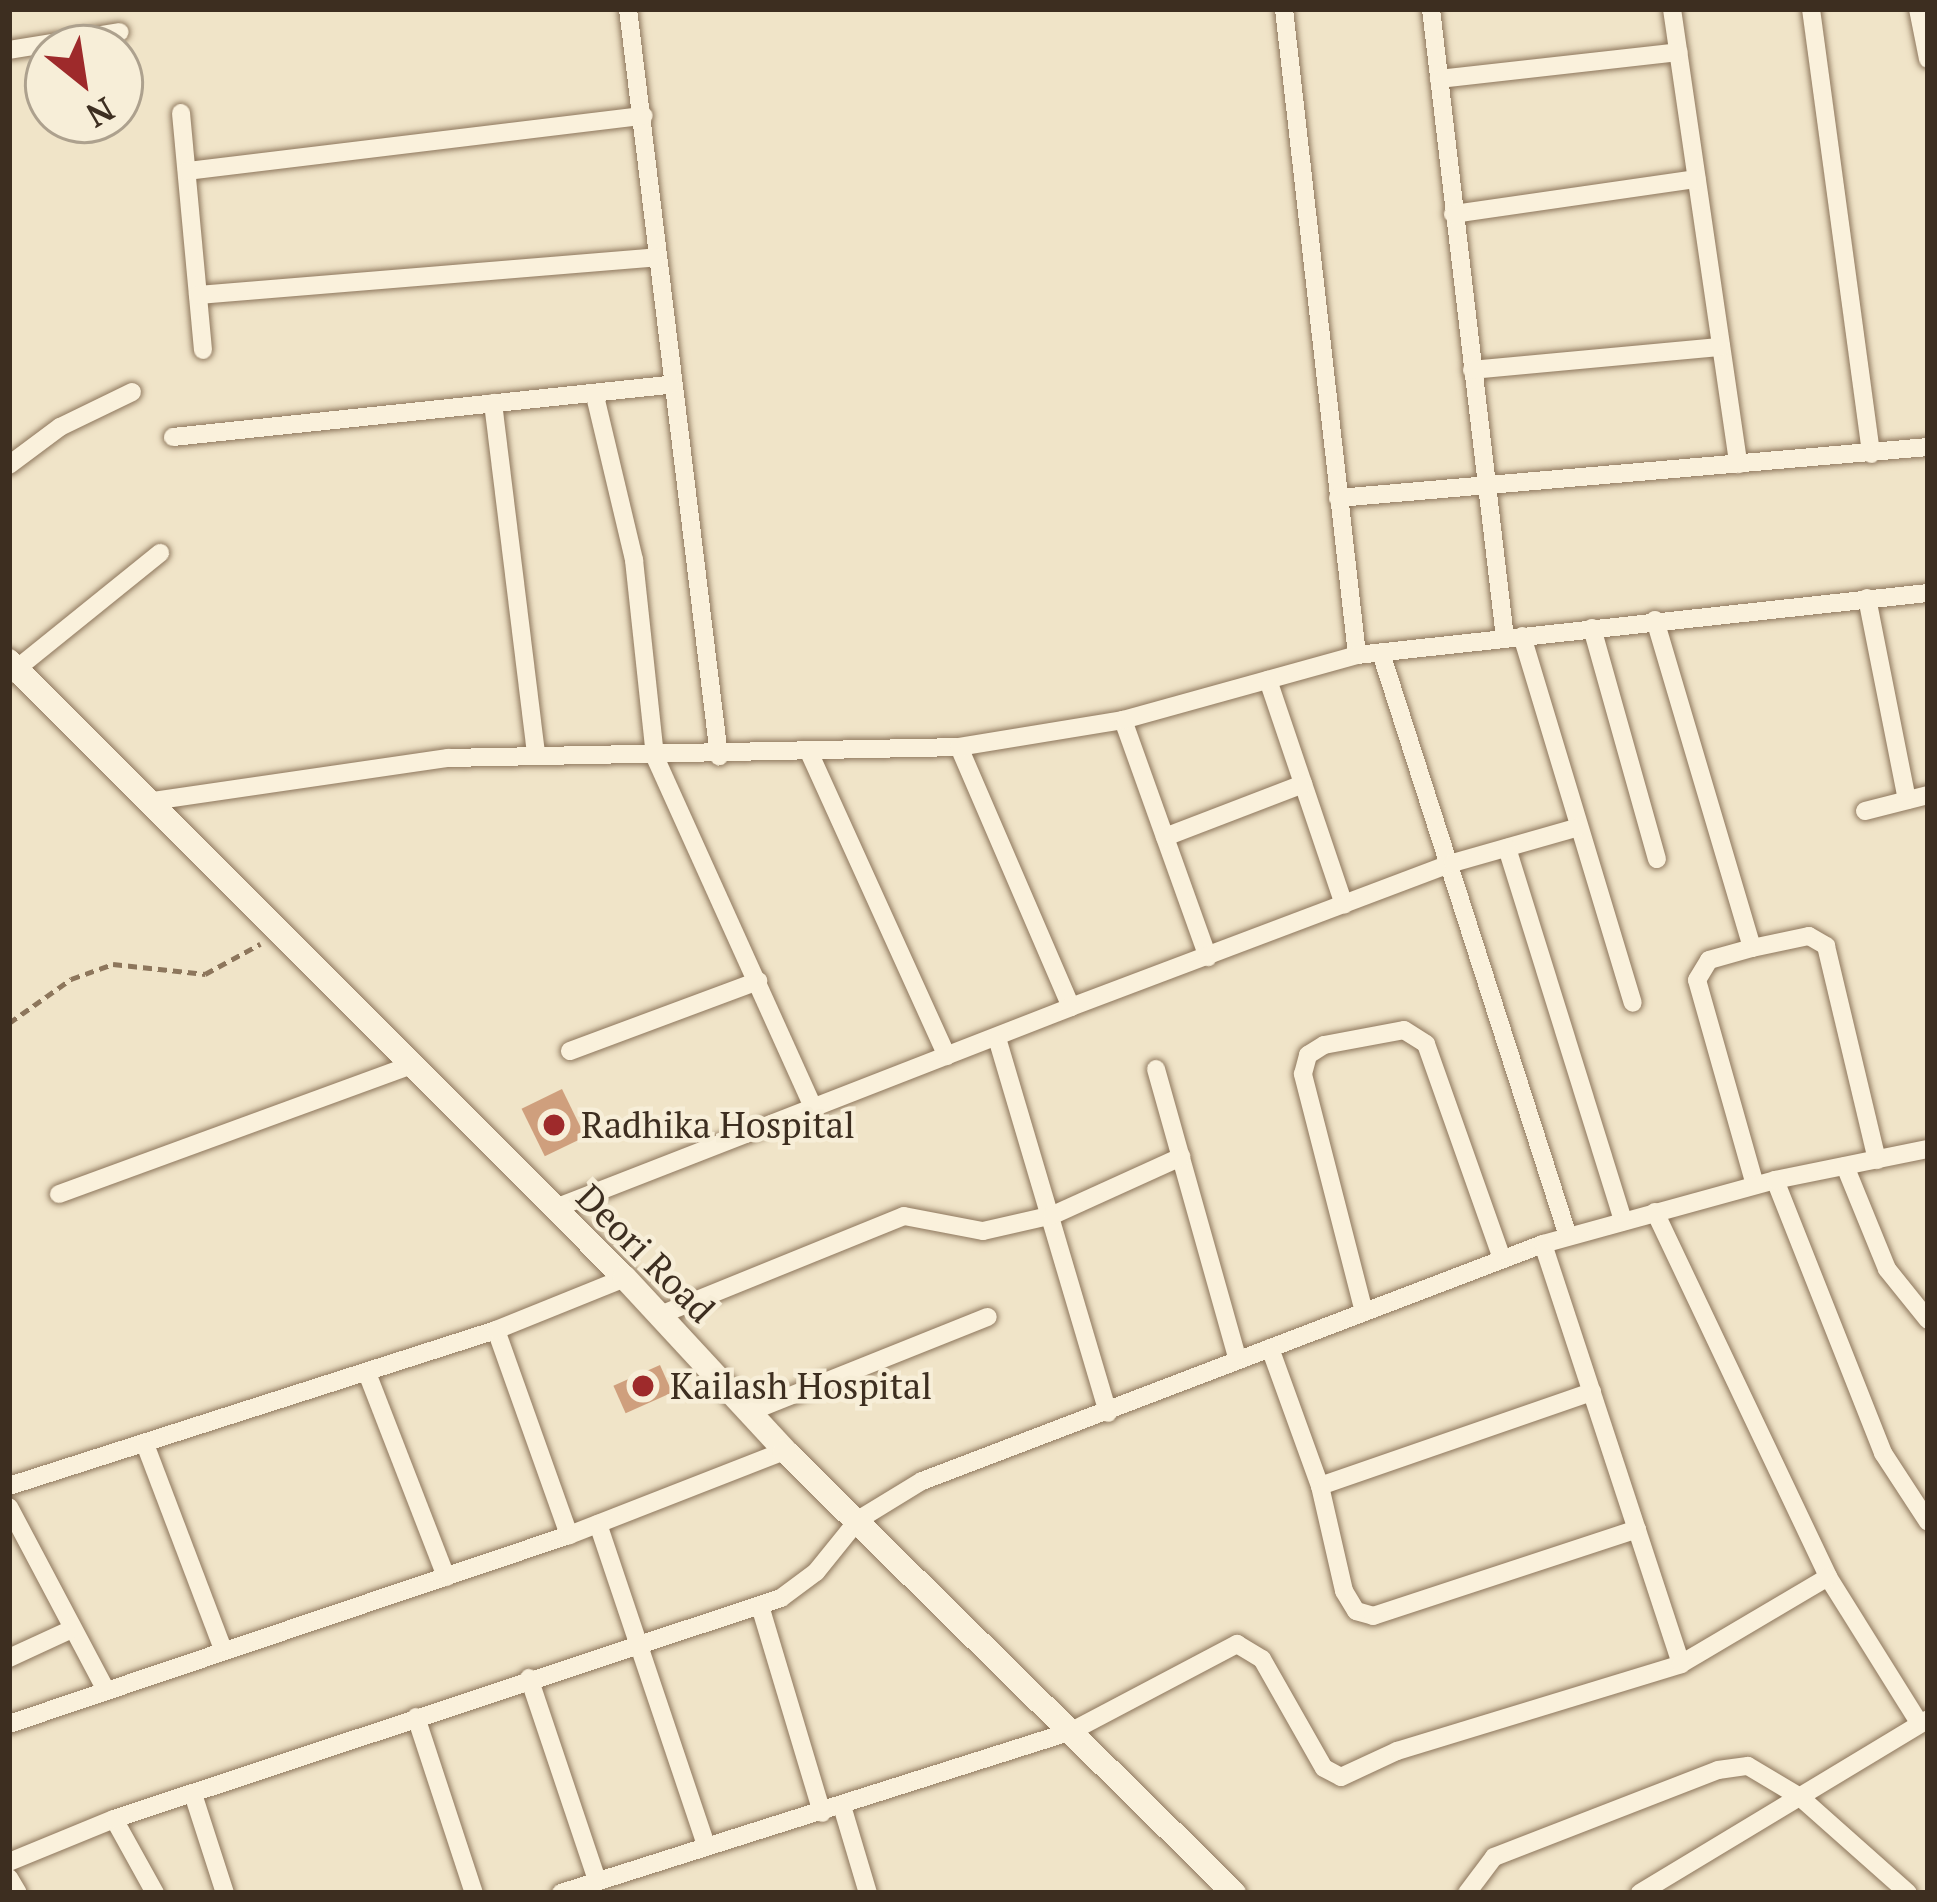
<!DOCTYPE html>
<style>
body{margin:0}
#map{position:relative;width:1937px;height:1902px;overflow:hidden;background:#f0e4c8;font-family:"PT Serif",serif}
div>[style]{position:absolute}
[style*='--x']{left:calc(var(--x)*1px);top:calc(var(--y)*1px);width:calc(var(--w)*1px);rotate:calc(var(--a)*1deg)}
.building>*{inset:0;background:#cf9f7d;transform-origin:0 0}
.path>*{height:4.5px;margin-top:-2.25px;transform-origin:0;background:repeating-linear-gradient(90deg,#8d765c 0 9px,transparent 0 15px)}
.roads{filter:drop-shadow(0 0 3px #8d765c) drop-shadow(0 0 3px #8d765c)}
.minor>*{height:18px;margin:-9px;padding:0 9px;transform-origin:9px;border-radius:9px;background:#faf1dc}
.tertiary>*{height:24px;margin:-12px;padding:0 12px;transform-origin:12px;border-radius:12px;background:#faf1dc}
.dots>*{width:33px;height:33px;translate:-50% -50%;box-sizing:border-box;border:6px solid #f7eed8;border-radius:50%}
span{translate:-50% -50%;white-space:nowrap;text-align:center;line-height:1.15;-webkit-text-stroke:9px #f7eed8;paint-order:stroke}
.poi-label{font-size:36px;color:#3d2e20}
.left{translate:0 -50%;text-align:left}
.street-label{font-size:36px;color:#3d2e20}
.frame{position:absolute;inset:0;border:12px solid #3d2e20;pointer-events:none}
.north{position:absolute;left:24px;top:24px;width:120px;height:120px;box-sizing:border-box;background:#f7eed8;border:3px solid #ada18e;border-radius:50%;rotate:150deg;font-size:33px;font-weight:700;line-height:48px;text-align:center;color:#3d2e20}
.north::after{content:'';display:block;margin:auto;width:42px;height:54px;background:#9e2a2b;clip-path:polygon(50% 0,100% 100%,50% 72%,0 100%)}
</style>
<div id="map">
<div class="building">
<i style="left:562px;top:1089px;width:53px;height:45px;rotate:64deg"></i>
<i style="left:660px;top:1365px;width:30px;height:51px;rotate:66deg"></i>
</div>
<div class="path">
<i style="--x:9;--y:1023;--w:76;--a:-35.4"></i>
<i style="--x:71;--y:979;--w:45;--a:-19.7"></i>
<i style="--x:113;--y:964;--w:93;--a:6.2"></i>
<i style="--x:205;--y:974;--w:63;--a:-28.6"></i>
</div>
<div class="roads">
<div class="minor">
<i style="--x:628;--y:9;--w:753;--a:83.05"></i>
<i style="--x:1284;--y:9;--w:650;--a:83.55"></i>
<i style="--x:1431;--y:9;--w:633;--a:83.29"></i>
<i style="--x:1672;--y:9;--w:460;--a:81.7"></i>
<i style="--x:1811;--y:9;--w:449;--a:82.3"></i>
<i style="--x:1918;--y:9;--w:51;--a:78.7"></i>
<i style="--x:9;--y:50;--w:112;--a:-9.2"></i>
<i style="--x:1439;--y:79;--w:241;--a:-6.4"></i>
<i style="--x:181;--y:113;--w:238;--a:84.7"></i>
<i style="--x:187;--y:171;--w:460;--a:-6.9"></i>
<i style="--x:1453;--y:214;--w:246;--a:-8.2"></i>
<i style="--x:198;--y:295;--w:461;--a:-4.7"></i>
<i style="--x:1472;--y:370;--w:250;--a:-5.3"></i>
<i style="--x:595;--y:396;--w:169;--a:76.6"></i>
<i style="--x:634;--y:560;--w:198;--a:83.9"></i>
<i style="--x:655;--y:757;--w:384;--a:65.7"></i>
<i style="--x:493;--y:403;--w:353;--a:83"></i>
<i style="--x:173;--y:437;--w:500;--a:-6"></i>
<i style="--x:9;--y:465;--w:64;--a:-36.7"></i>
<i style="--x:60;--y:427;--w:80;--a:-25.9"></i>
<i style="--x:1338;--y:498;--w:592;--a:-4.94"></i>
<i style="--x:1867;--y:598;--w:206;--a:78.8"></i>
<i style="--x:1655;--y:620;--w:342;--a:73.5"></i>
<i style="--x:1592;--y:628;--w:240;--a:74.3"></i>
<i style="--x:1522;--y:636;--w:383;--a:73.2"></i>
<i style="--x:1381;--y:653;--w:612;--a:72.22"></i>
<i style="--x:10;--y:674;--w:193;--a:-38.9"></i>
<i style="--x:1268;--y:680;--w:237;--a:71.3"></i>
<i style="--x:1123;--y:720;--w:252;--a:70.3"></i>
<i style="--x:959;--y:747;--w:283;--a:66.7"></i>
<i style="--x:1071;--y:1007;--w:408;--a:-20.7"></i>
<i style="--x:1453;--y:863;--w:128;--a:-15.9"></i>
<i style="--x:809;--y:752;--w:334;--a:65.6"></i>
<i style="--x:152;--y:801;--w:299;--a:-8.3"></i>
<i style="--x:448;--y:758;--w:511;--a:-1.23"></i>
<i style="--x:959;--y:747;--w:166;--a:-9.3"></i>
<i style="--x:1123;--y:720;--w:243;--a:-15.5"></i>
<i style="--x:1357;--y:655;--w:574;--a:-6.2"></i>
<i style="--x:1865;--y:811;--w:65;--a:-14.3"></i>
<i style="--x:1165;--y:837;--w:148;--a:-21"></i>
<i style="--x:1507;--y:848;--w:391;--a:72.7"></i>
<i style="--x:997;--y:1038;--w:391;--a:73.5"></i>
<i style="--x:570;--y:1051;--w:201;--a:-20.4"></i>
<i style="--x:1156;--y:1069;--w:302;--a:74.3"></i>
<i style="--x:1845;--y:1166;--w:111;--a:67.8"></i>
<i style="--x:1887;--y:1269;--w:65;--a:51.2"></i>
<i style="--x:1775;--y:1180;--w:294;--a:68.4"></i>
<i style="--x:1883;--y:1453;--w:82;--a:56.9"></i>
<i style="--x:1755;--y:1185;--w:213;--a:-105.8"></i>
<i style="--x:1697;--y:980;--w:23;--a:-59"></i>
<i style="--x:1709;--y:960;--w:45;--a:-15.6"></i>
<i style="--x:1752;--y:948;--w:58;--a:-11.9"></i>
<i style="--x:1809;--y:936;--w:20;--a:30"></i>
<i style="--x:1826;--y:946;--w:220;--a:76.6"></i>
<i style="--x:59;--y:1194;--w:373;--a:-20.1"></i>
<i style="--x:553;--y:1209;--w:556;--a:-21.3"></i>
<i style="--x:1655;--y:1212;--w:404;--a:64.6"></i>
<i style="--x:1828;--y:1577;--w:173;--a:58"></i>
<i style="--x:1543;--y:1244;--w:442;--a:71.8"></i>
<i style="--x:1364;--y:1312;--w:246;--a:-104.4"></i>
<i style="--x:1303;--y:1074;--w:20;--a:-75"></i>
<i style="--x:1308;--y:1055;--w:19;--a:-32"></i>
<i style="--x:1324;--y:1045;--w:81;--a:-10.6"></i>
<i style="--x:1404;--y:1030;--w:26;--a:32"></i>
<i style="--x:1426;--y:1044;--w:228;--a:70.5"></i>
<i style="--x:660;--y:1315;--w:263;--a:-22.1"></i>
<i style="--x:904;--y:1216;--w:80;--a:10.8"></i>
<i style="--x:983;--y:1231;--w:72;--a:-12.9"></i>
<i style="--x:1053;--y:1215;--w:141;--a:-24.4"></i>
<i style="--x:496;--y:1330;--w:218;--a:70.4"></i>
<i style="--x:1270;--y:1348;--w:147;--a:70.1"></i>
<i style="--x:1320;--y:1486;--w:288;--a:-19.1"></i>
<i style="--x:367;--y:1373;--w:219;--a:68.8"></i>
<i style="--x:750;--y:1412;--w:256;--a:-21.8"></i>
<i style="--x:145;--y:1444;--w:219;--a:69.2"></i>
<i style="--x:9;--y:1486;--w:511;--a:-17.76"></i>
<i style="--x:496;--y:1330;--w:139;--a:-22"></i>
<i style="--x:1320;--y:1486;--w:108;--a:77.1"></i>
<i style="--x:1344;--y:1591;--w:23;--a:59"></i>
<i style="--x:1356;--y:1611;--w:18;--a:16"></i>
<i style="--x:1373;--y:1616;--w:278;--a:-18.2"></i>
<i style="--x:9;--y:1507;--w:205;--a:62.1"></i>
<i style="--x:598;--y:1524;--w:339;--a:71.4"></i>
<i style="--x:760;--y:1606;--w:216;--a:73.3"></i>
<i style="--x:9;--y:1658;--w:69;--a:-24.7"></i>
<i style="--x:529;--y:1678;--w:213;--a:71.4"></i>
<i style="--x:416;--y:1717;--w:185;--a:71.8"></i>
<i style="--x:9;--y:1724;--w:591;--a:-18.65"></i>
<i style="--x:569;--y:1535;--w:232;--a:-21.3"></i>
<i style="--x:193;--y:1794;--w:104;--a:72.1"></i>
<i style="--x:842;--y:1806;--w:91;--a:73.4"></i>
<i style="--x:114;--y:1819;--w:85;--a:61"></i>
<i style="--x:9;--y:1862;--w:113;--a:-22.3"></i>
<i style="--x:114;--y:1819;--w:703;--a:-18.33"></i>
<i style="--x:781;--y:1598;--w:44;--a:-36.6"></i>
<i style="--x:816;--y:1572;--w:67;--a:-51.1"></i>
<i style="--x:858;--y:1520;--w:75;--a:-31.4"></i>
<i style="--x:922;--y:1481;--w:665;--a:-20.89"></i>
<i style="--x:1543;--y:1244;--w:241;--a:-15.4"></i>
<i style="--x:1775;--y:1180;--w:156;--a:-11.5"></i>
<i style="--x:9;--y:1878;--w:17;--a:59"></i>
<i style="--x:561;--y:1893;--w:536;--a:-17.59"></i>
<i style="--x:1072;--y:1731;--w:187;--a:-27.8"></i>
<i style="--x:1237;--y:1644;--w:29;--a:31"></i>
<i style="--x:1262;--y:1659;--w:125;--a:60.4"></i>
<i style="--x:1324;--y:1768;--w:19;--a:28"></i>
<i style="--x:1341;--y:1777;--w:62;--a:-24.9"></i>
<i style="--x:1397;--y:1751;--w:297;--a:-17"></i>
<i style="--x:1681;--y:1664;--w:171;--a:-30.6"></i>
<i style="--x:1467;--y:1893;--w:45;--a:-53.1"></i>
<i style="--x:1494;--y:1857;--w:240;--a:-21.2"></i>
<i style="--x:1718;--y:1770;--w:30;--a:-8"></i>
<i style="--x:1748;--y:1766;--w:61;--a:30.8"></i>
<i style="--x:1800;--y:1797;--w:144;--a:41.6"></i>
<i style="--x:1640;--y:1893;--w:336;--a:-31.1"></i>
</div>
<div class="tertiary">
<i style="--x:9;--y:661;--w:872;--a:45.05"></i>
<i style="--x:625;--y:1278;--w:236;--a:47.2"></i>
<i style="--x:785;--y:1451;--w:630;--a:44.55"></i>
</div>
</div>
<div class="dots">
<i style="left:554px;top:1125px;background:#9e2a2b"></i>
<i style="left:643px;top:1386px;background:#9e2a2b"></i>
</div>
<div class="poi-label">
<span class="left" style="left:581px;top:1125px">Radhika Hospital</span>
<span class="left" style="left:670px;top:1386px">Kailash Hospital</span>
</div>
<div class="street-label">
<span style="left:646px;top:1253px;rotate:45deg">Deori Road</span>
</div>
<div class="frame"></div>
<div class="north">N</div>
</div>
